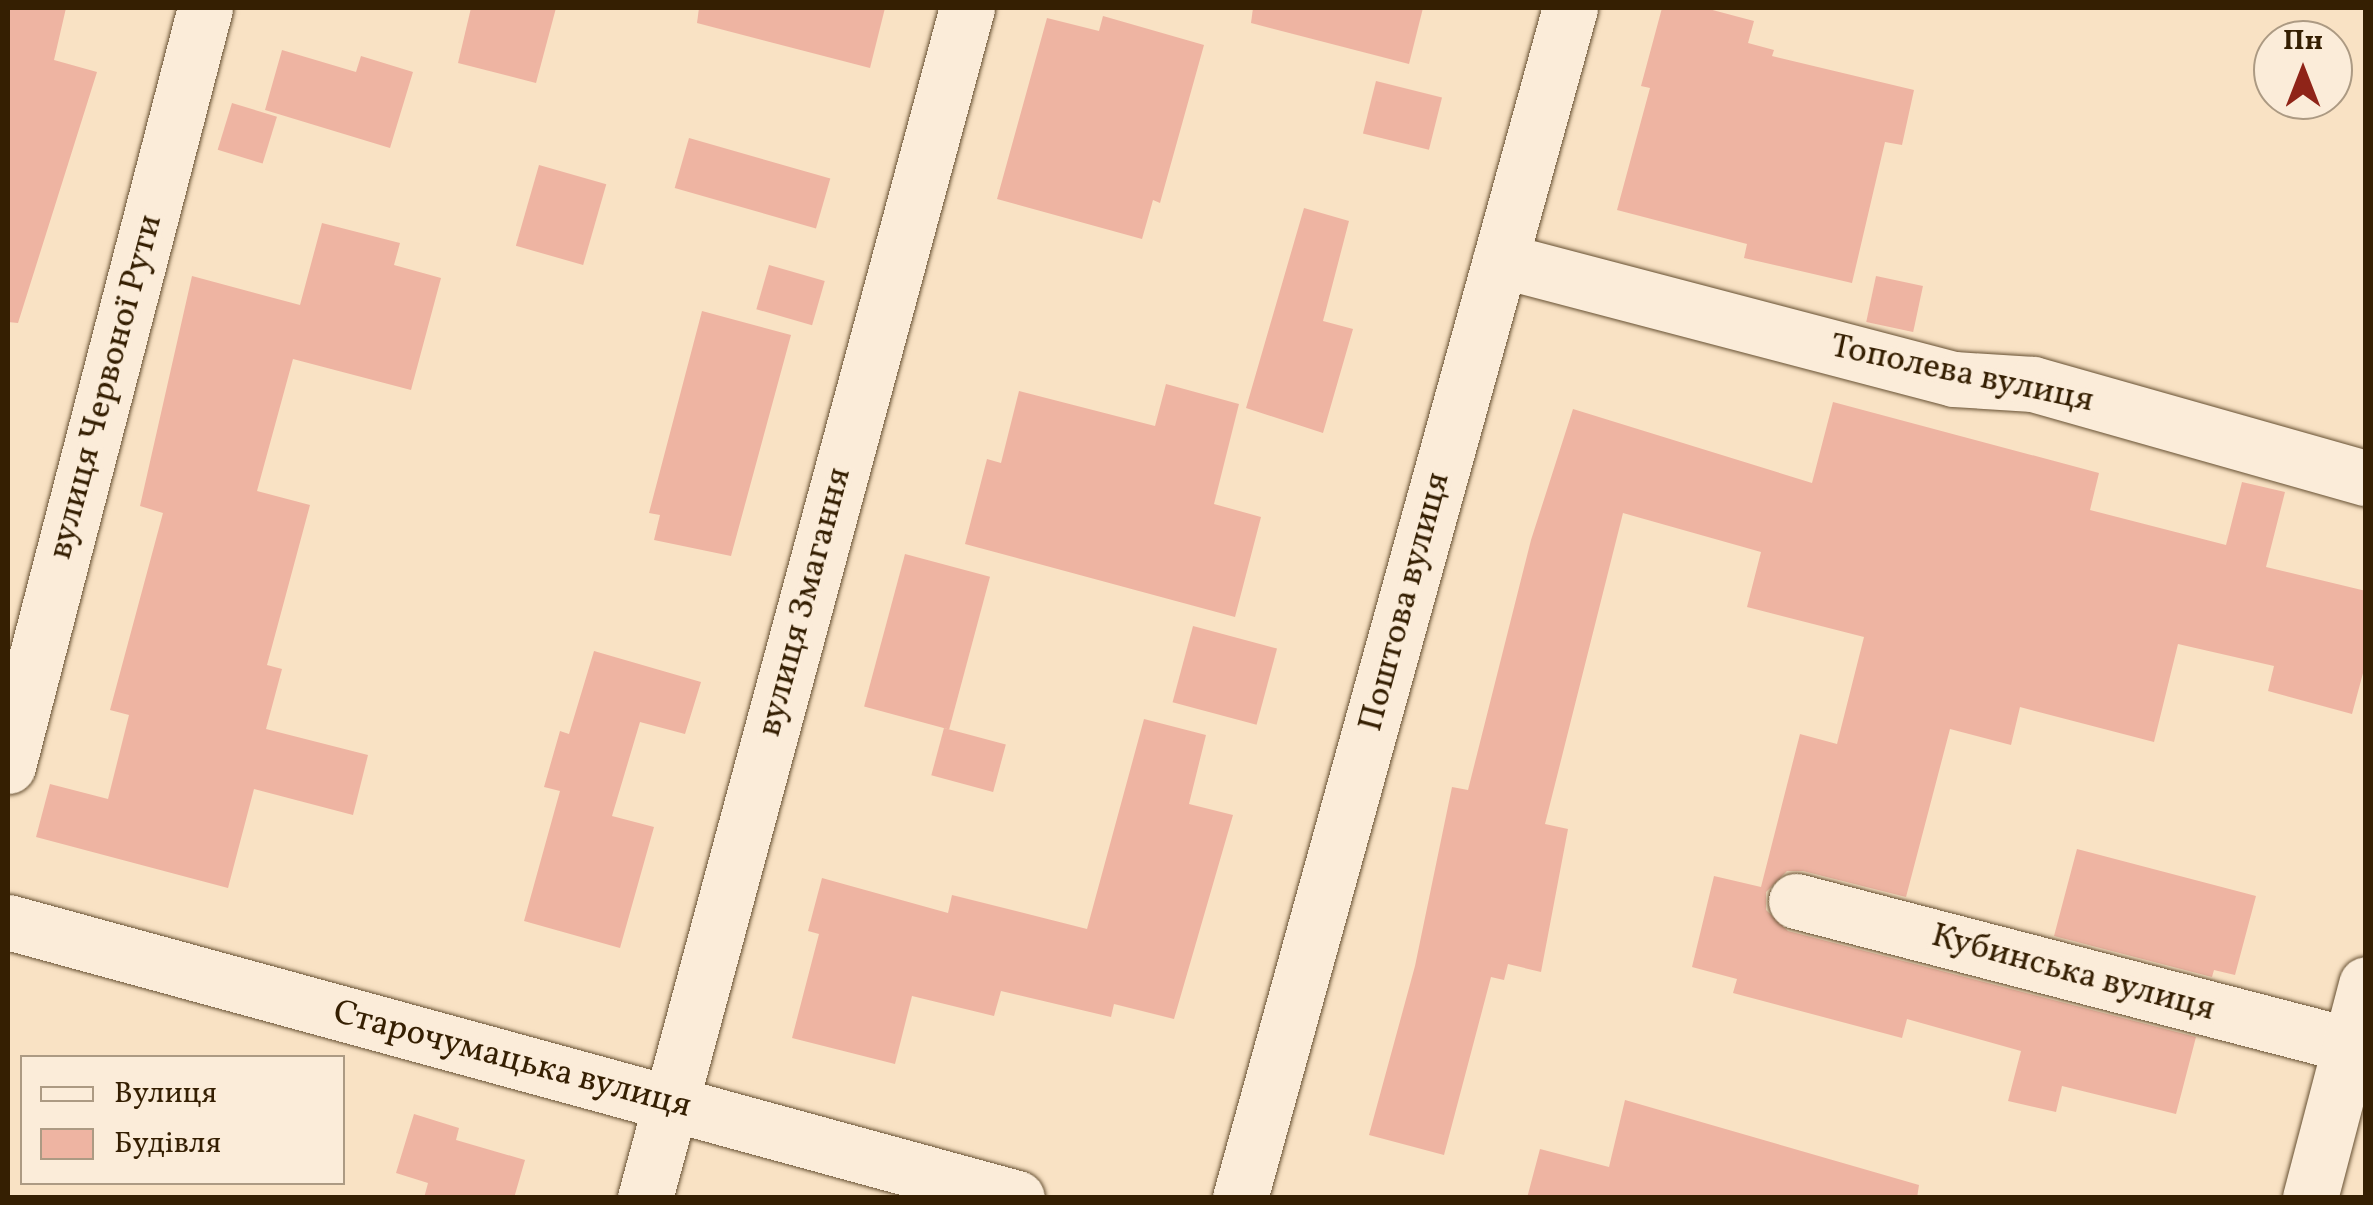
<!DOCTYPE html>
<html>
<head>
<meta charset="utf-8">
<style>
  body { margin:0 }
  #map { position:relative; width:2373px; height:1205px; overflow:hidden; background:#f9e2c4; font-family:Vollkorn,serif }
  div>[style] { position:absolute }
  .building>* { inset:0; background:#eeb4a2; transform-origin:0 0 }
  .roads { filter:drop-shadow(0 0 2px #665032) drop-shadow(0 0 2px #665032) }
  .minor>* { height:55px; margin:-27.5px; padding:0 27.5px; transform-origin:27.5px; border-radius:27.5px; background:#fbecd9 }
  .tertiary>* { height:55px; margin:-27.5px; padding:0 27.5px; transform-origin:27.5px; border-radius:27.5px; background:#fbecd9 }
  span { translate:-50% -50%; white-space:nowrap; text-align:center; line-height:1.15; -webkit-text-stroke:9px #fbecd9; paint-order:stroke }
  .street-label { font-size:35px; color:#351f02 }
  .frame { position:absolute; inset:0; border:10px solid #351f02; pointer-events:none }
  .legend { position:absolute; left:20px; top:1055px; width:325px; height:130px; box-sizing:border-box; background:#fbecd9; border:2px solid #ac9a83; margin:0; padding:12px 18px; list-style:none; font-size:30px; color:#351f02 }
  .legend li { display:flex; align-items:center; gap:20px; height:50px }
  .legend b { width:50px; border:2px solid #ac9a83 }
  .north { position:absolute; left:2253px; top:20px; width:100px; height:100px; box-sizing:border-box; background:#fbecd9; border:2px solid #ac9a83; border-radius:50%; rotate:0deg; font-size:28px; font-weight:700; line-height:40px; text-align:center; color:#351f02 }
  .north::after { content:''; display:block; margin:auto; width:35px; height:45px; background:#8f2418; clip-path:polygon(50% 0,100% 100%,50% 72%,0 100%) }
</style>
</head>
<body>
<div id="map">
  <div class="building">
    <i style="clip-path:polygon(8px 8px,66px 8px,54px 60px,97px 72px,18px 323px,8px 322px)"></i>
    <i style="clip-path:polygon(471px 8px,556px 8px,536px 83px,458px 63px)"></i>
    <i style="clip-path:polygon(699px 8px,885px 8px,870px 68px,697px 23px)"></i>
    <i style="clip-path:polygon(1253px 8px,1423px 8px,1409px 64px,1251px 23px)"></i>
    <i style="clip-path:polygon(1662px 8px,1705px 8px,1754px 21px,1748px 43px,1774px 50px,1772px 56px,1914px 90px,1902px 145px,1885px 142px,1852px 283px,1744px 258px,1747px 244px,1617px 210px,1650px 88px,1641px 86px)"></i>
    <i style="clip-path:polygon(1103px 16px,1204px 45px,1160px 203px,1153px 200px,1142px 239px,997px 199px,1047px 18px,1099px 31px)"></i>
    <i style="clip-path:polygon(282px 50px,356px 72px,361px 56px,413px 72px,390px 148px,265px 110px)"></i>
    <i style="left:1376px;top:81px;width:68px;height:54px;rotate:14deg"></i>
    <i style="left:232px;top:103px;width:47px;height:49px;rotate:17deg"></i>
    <i style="left:689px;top:138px;width:147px;height:52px;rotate:16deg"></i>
    <i style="left:539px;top:165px;width:70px;height:84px;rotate:16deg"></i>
    <i style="clip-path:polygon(1304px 208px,1349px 221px,1323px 321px,1353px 329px,1323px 433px,1246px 408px)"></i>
    <i style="clip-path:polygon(322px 223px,400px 243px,394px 265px,441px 278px,411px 390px,293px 359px,257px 491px,310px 505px,267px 665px,282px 669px,266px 729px,368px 755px,353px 815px,254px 789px,228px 888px,36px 837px,50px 784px,108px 799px,129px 715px,110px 710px,163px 513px,140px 506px,192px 276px,300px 305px)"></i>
    <i style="left:769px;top:265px;width:58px;height:46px;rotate:16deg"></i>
    <i style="left:1876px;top:276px;width:48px;height:47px;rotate:12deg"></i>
    <i style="clip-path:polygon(702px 311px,791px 335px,731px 556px,654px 540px,660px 515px,649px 513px)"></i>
    <i style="clip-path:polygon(1166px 384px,1239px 404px,1214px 504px,1261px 517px,1235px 617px,965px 544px,987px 459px,1001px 463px,1019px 391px,1155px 426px)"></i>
    <i style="clip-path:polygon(1833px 402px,2099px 473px,2090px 510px,2226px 545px,2242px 482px,2285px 492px,2266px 567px,2366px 591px,2366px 662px,2352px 714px,2268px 691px,2274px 666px,2178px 644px,2154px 742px,2020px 707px,2011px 745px,1950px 729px,1906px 897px,1803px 871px,1787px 871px,1766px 892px,1766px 910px,1788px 931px,2196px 1037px,2176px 1114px,2062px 1086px,2056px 1112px,2008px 1101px,2021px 1051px,1907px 1019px,1902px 1038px,1733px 993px,1737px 979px,1692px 967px,1714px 876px,1761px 887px,1800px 734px,1837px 744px,1864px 637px,1747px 607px,1761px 552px,1623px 513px,1545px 824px,1568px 829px,1541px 972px,1508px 964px,1504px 980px,1491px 977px,1444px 1155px,1369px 1135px,1415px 966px,1452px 787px,1468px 790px,1531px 540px,1573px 409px,1812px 483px)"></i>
    <i style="left:905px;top:554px;width:88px;height:158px;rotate:15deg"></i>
    <i style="left:1193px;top:626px;width:87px;height:79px;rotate:15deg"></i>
    <i style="clip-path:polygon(594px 651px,701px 682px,685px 734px,640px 722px,612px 816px,654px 827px,620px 948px,524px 921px,560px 791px,544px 787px,560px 731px,569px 734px)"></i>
    <i style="clip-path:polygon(1144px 719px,1206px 735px,1189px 804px,1233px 815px,1174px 1019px,1114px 1004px,1111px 1017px,1001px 991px,994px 1016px,912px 996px,895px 1064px,792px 1038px,819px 934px,808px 931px,822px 878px,948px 913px,952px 895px,1087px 929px)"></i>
    <i style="left:944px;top:728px;width:64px;height:49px;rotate:15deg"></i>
    <i style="clip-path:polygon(2077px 849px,2256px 896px,2235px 975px,2214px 970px,2212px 977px,2054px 936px)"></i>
    <i style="clip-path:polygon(1625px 1100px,1919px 1185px,1917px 1198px,1527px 1198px,1540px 1149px,1609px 1167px)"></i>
    <i style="clip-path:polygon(414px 1114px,459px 1128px,456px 1140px,525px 1160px,514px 1198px,424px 1198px,428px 1183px,396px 1173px)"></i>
  </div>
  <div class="roads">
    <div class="minor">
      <i style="left:1500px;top:260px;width:469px;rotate:14.7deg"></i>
      <i style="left:1954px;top:379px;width:79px;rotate:3.6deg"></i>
      <i style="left:2033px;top:384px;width:346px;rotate:15.8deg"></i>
      <i style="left:8px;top:766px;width:783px;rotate:-75.43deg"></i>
      <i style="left:1796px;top:901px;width:572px;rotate:14.57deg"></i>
      <i style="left:645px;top:1198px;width:1233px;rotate:-74.86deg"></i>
      <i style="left:1240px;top:1198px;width:1235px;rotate:-74.5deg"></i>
      <i style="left:2310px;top:1198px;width:221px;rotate:-75.3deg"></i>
    </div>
    <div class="tertiary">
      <i style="left:8px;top:922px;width:1046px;rotate:15.3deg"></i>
    </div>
  </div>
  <div class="street-label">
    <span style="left:1962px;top:374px;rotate:12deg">Тополева вулиця</span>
    <span style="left:106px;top:387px;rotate:-75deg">вулиця Червоної Рути</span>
    <span style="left:805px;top:602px;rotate:-75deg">вулиця Змагання</span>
    <span style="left:1405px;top:602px;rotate:-75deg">Поштова вулиця</span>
    <span style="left:2073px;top:973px;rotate:15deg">Кубинська вулиця</span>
    <span style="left:512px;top:1060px;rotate:15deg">Старочумацька вулиця</span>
  </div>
  <div class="frame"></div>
  <ul class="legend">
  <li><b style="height:12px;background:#fbecd9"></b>Вулиця</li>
  <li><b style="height:28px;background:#eeb4a2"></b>Будівля</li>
  </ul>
  <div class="north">Пн</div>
</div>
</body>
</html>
